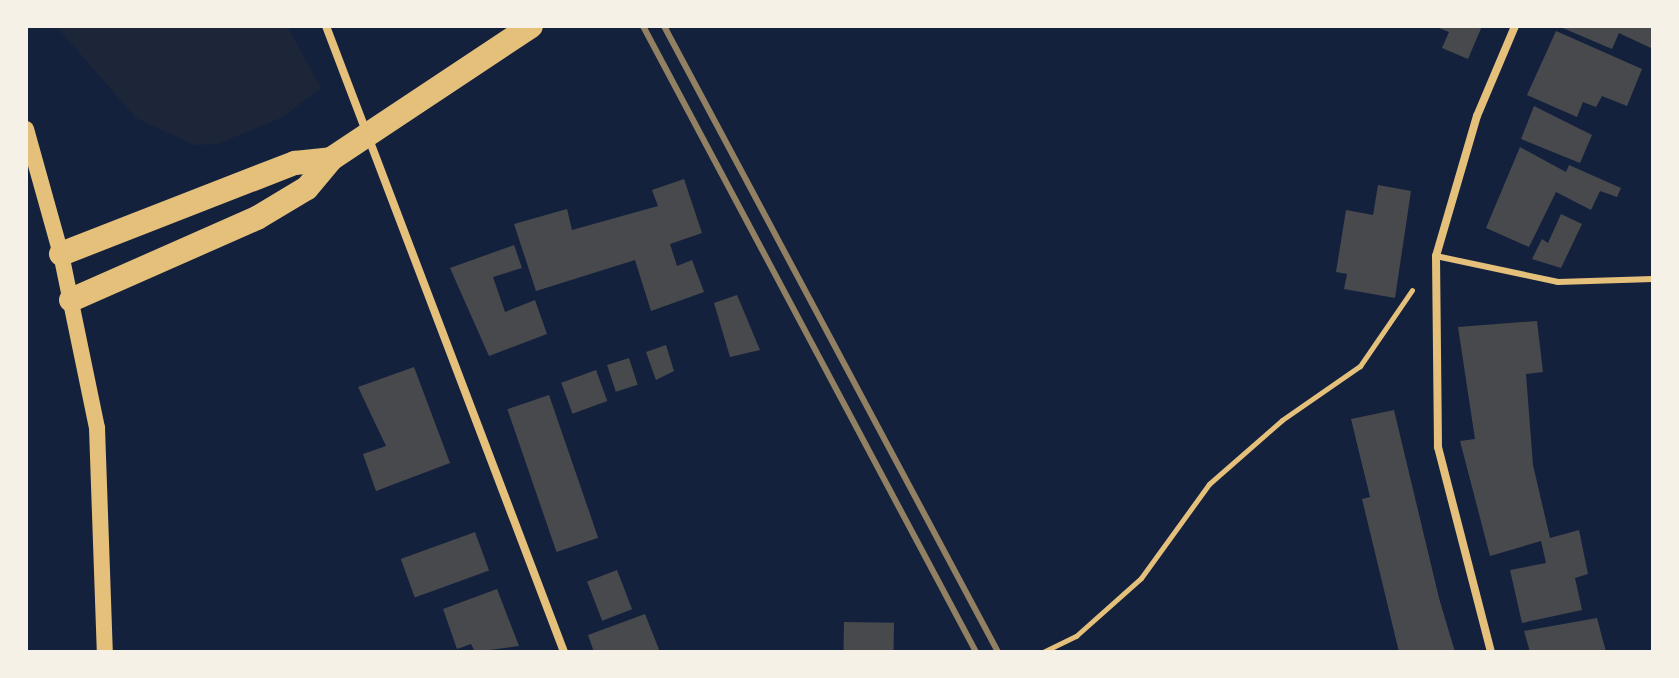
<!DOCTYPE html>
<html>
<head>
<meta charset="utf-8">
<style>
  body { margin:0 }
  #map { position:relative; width:1679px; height:678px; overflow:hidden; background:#14213d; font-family:Raleway,sans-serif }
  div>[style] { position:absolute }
  .green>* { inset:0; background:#1d2539 }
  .building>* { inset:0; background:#48494c; transform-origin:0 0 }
  .path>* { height:5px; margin:-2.5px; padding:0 2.5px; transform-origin:2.5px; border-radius:2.5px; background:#e5c07b }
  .service>* { height:6px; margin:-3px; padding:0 3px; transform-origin:3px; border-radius:3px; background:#e5c07b }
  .minor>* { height:8px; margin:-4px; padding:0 4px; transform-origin:4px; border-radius:4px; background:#e5c07b }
  .secondary>* { height:16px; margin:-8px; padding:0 8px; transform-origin:8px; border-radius:8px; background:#e5c07b }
  .motorway>* { height:24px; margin:-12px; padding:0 12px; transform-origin:12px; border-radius:12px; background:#e5c07b }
  .rail>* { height:6px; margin:-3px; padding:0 3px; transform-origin:3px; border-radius:3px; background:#918062 }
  span { translate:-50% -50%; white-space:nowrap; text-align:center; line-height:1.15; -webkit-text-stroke:6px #f6f1e7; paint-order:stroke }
  .frame { position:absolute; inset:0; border:28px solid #f6f1e7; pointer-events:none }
</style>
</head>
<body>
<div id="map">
  <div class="green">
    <i style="clip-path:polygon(56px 26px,287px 26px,321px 88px,281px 118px,217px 144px,194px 145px,136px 118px)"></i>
  </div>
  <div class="building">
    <i style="clip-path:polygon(1434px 26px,1482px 26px,1468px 59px,1442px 48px,1449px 32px)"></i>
    <i style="clip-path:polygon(1558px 26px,1653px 26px,1653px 49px,1619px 33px,1612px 49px)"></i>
    <i style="clip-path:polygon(1556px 31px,1642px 69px,1627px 106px,1602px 96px,1596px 107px,1583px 102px,1577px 117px,1527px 95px)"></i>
    <i style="clip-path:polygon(1534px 106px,1592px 135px,1580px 163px,1521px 139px)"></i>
    <i style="clip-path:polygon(1520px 147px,1566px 172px,1569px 165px,1621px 188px,1617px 197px,1600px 191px,1591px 210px,1556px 192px,1529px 247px,1486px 228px)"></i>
    <i style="clip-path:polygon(684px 179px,702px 233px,670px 244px,677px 266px,692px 260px,704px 292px,651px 311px,635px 260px,536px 291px,514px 224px,567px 209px,572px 230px,658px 206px,652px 190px)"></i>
    <i style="clip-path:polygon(1378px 185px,1411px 191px,1395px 298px,1344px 289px,1347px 274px,1336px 272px,1346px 210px,1373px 215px)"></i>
    <i style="clip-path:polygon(1561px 214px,1582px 224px,1561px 268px,1532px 259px,1542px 239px,1548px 243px)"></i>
    <i style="clip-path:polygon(514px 245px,522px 268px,493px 277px,505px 312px,535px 300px,547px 334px,489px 356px,450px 268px)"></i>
    <i style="clip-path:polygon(737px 295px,760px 350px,730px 357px,714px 303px)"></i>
    <i style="clip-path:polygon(1537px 321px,1543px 372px,1526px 374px,1533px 465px,1550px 538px,1579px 530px,1588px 574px,1575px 578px,1582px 610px,1522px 623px,1510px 570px,1546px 563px,1541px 541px,1490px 556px,1460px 441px,1475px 439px,1458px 327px)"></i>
    <i style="clip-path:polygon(666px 345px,674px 371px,656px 380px,646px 352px)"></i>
    <i style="left:629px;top:358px;width:28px;height:23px;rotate:72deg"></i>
    <i style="clip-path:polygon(414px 367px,450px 463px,376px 491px,363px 454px,386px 446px,358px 387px)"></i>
    <i style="left:596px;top:370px;width:33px;height:37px;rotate:70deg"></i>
    <i style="left:549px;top:395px;width:151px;height:44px;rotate:71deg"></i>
    <i style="clip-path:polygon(1394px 410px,1439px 598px,1455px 652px,1399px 652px,1362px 499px,1370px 497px,1351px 419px)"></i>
    <i style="left:475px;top:532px;width:41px;height:79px;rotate:70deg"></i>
    <i style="left:617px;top:570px;width:42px;height:32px;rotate:69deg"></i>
    <i style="clip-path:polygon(497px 589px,519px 646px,475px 652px,471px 644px,457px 649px,443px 609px)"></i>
    <i style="clip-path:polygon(645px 614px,660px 652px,594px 652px,588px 635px)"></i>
    <i style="clip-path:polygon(1597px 618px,1606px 652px,1530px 652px,1524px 631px)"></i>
    <i style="left:844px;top:622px;width:50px;height:30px;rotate:1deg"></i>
  </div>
  <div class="path">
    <i style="left:1043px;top:652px;width:37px;rotate:-26deg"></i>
    <i style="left:1076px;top:636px;width:87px;rotate:-41.7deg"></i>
    <i style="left:1141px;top:578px;width:116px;rotate:-54.1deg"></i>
    <i style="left:1209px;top:484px;width:97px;rotate:-41.2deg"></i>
    <i style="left:1282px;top:420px;width:95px;rotate:-34.7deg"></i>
    <i style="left:1360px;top:366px;width:92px;rotate:-55.6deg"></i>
  </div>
  <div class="service">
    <i style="left:1436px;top:256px;width:125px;rotate:12deg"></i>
    <i style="left:1558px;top:282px;width:95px;rotate:-1.8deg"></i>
  </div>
  <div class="minor">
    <i style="left:326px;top:26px;width:670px;rotate:69.18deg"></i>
    <i style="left:1491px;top:652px;width:212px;rotate:-104.5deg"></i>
    <i style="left:1438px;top:447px;width:191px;rotate:-90.6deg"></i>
    <i style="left:1436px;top:256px;width:146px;rotate:-73.7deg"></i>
    <i style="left:1477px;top:116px;width:98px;rotate:-67.1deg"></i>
  </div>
  <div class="secondary">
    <i style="left:26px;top:129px;width:130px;rotate:74.4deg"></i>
    <i style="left:61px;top:254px;width:178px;rotate:78.3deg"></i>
    <i style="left:97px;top:428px;width:224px;rotate:88deg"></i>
  </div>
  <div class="motorway">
    <i style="left:61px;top:254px;width:251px;rotate:-21.3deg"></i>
    <i style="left:295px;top:163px;width:36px;rotate:-6deg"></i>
    <i style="left:71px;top:300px;width:203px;rotate:-23.8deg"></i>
    <i style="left:257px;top:218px;width:58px;rotate:-31deg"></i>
    <i style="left:307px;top:188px;width:38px;rotate:-50deg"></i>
    <i style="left:331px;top:159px;width:240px;rotate:-33.6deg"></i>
  </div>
  <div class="rail">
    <i style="left:643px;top:26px;width:709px;rotate:61.99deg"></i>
    <i style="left:664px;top:26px;width:710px;rotate:61.92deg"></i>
  </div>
  <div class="frame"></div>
</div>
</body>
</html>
